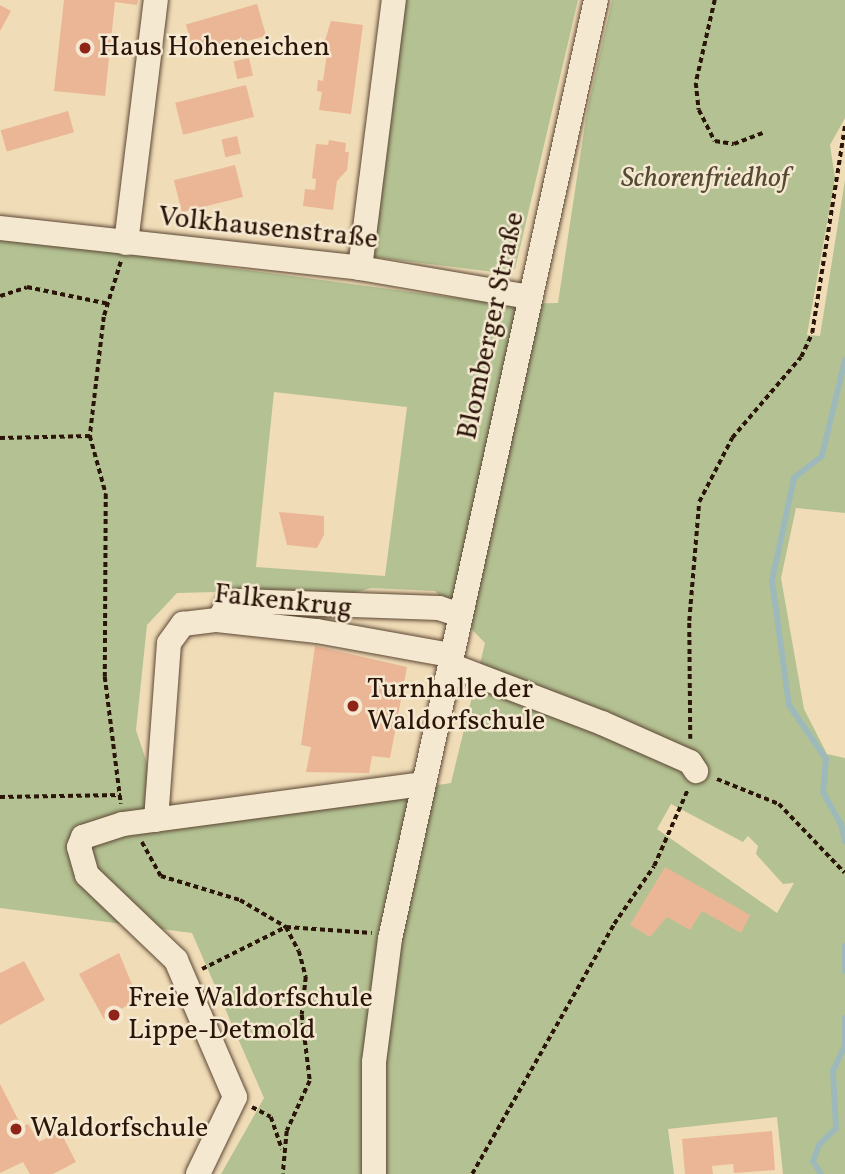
<!DOCTYPE html>
<html>
<head>
<meta charset="utf-8">
<style>
  body { margin:0 }
  #map { position:relative; width:845px; height:1174px; overflow:hidden; background:#f0dcb7; font-family:Vollkorn,serif }
  div>[style] { position:absolute }
  .green>* { inset:0; background:#b4c293 }
  .stream>* { height:6px; margin:-3px; padding:0 3px; transform-origin:3px; border-radius:3px; background:#9eb9b9 }
  .building>* { inset:0; background:#ebb695; transform-origin:0 0 }
  .path>* { height:3.5px; margin-top:-1.75px; transform-origin:0; background:repeating-linear-gradient(90deg,#2b1508 0 5px,transparent 0 8.5px) }
  .roads { filter:drop-shadow(0 0 2px #5c4734) drop-shadow(0 0 2px #5c4734) }
  .minor>* { height:24px; margin:-12px; padding:0 12px; transform-origin:12px; border-radius:12px; background:#f5e8d0 }
  .dots>* { width:19px; height:19px; translate:-50% -50%; box-sizing:border-box; border:4px solid #f5e8d0; border-radius:50% }
  span { translate:-50% -50%; white-space:nowrap; text-align:center; line-height:1.15; -webkit-text-stroke:5px #f5e8d0; paint-order:stroke }
  .poi-label { font-size:28px; color:#2b1508 }
  .left { translate:0 -50%; text-align:left }
  .park-label { font-size:28px; color:#544932; font-style:italic }
  .street-label { font-size:28px; color:#2b1508 }
</style>
</head>
<body>
<div id="map">
  <div class="green">
    <i style="clip-path:polygon(404px 0,578px 0,515px 269px,502px 273px,373px 257px)"></i>
    <i style="clip-path:polygon(evenodd,612px 0,845px 0,845px 118px,830px 145px,835px 178px,807px 335px,820px 336px,845px 180px,845px 513px,796px 508px,781px 578px,804px 709px,827px 754px,845px 758px,845px 1174px,783px 1174px,777px 1117px,668px 1129px,674px 1174px,221px 1174px,264px 1098px,192px 933px,0 908px,0 237px,502px 304px,558px 303px,587px 111px,612px 0,274px 392px,407px 407px,385px 576px,256px 567px,274px 392px,612px 0,371px 588px,435px 591px,485px 643px,451px 783px,168px 827px,136px 730px,147px 625px,177px 593px,255px 591px,329px 600px,371px 588px,612px 0,671px 804px,743px 842px,748px 836px,758px 846px,756px 854px,783px 884px,794px 883px,777px 913px,657px 829px,671px 804px)"></i>
  </div>
  <div class="stream">
    <i style="left:845px;top:360px;width:99px;rotate:103.5deg"></i>
    <i style="left:822px;top:456px;width:36px;rotate:142deg"></i>
    <i style="left:794px;top:478px;width:105px;rotate:102.1deg"></i>
    <i style="left:772px;top:581px;width:125px;rotate:82.2deg"></i>
    <i style="left:789px;top:705px;width:65px;rotate:55.6deg"></i>
    <i style="left:826px;top:759px;width:33px;rotate:95deg"></i>
    <i style="left:823px;top:792px;width:37px;rotate:61deg"></i>
    <i style="left:841px;top:824px;width:18px;rotate:77deg"></i>
    <i style="left:845px;top:946px;width:25px;rotate:90deg"></i>
    <i style="left:845px;top:1018px;width:30px;rotate:90deg"></i>
    <i style="left:821px;top:1174px;width:15px;rotate:-122deg"></i>
    <i style="left:813px;top:1161px;width:17px;rotate:-69deg"></i>
    <i style="left:819px;top:1145px;width:24px;rotate:-45deg"></i>
    <i style="left:836px;top:1128px;width:57px;rotate:-93deg"></i>
    <i style="left:833px;top:1071px;width:26px;rotate:-65deg"></i>
  </div>
  <div class="building">
    <i style="clip-path:polygon(64px 0,138px 0,137px 5px,115px 2px,105px 96px,54px 91px)"></i>
    <i style="left:257px;top:4px;width:33px;height:74px;rotate:74deg"></i>
    <i style="clip-path:polygon(0 5px,11px 11px,0 31px)"></i>
    <i style="clip-path:polygon(331px 21px,363px 25px,351px 114px,319px 110px,322px 92px,317px 91px,318px 80px,323px 81px,328px 47px,323px 47px)"></i>
    <i style="left:249px;top:58px;width:18px;height:16px;rotate:77deg"></i>
    <i style="left:246px;top:85px;width:33px;height:73px;rotate:76deg"></i>
    <i style="left:68px;top:111px;width:22px;height:70px;rotate:74deg"></i>
    <i style="left:237px;top:136px;width:18px;height:16px;rotate:77deg"></i>
    <i style="clip-path:polygon(329px 140px,346px 143px,345px 152px,349px 152px,347px 170px,337px 181px,333px 210px,303px 206px,305px 189px,315px 190px,316px 179px,312px 178px,316px 144px,328px 145px)"></i>
    <i style="left:235px;top:165px;width:33px;height:63px;rotate:76deg"></i>
    <i style="clip-path:polygon(279px 512px,324px 516px,324px 535px,317px 548px,287px 545px)"></i>
    <i style="clip-path:polygon(315px 646px,407px 667px,390px 758px,372px 756px,369px 773px,306px 772px,311px 747px,301px 745px)"></i>
    <i style="clip-path:polygon(665px 867px,750px 915px,741px 933px,702px 911px,690px 930px,667px 917px,650px 937px,630px 925px)"></i>
    <i style="clip-path:polygon(119px 953px,138px 999px,104px 1019px,79px 974px)"></i>
    <i style="clip-path:polygon(24px 961px,45px 1000px,0 1025px,0 973px)"></i>
    <i style="clip-path:polygon(0 1084px,22px 1127px,28px 1124px,39px 1142px,60px 1131px,76px 1162px,53px 1174px,30px 1174px,23px 1162px,0 1173px)"></i>
    <i style="clip-path:polygon(772px 1131px,775px 1170px,734px 1173px,733px 1164px,712px 1166px,713px 1174px,685px 1174px,682px 1139px)"></i>
  </div>
  <div class="path">
    <i style="left:715px;top:0;width:85px;rotate:102.9deg"></i>
    <i style="left:696px;top:83px;width:27px;rotate:84deg"></i>
    <i style="left:699px;top:110px;width:35px;rotate:63deg"></i>
    <i style="left:715px;top:141px;width:19px;rotate:9deg"></i>
    <i style="left:734px;top:144px;width:31px;rotate:-21deg"></i>
    <i style="left:121px;top:262px;width:58px;rotate:107.2deg"></i>
    <i style="left:104px;top:317px;width:120px;rotate:96.7deg"></i>
    <i style="left:90px;top:436px;width:60px;rotate:74.6deg"></i>
    <i style="left:106px;top:494px;width:183px;rotate:90.3deg"></i>
    <i style="left:105px;top:677px;width:128px;rotate:82.8deg"></i>
    <i style="left:0;top:296px;width:28px;rotate:-18deg"></i>
    <i style="left:27px;top:287px;width:84px;rotate:11.7deg"></i>
    <i style="left:0;top:438px;width:90px;rotate:-1.3deg"></i>
    <i style="left:690px;top:739px;width:118px;rotate:-90.5deg"></i>
    <i style="left:689px;top:621px;width:119px;rotate:-85.2deg"></i>
    <i style="left:699px;top:502px;width:72px;rotate:-62.7deg"></i>
    <i style="left:732px;top:438px;width:106px;rotate:-49.6deg"></i>
    <i style="left:801px;top:357px;width:26px;rotate:-65deg"></i>
    <i style="left:812px;top:333px;width:212px;rotate:-81deg"></i>
    <i style="left:717px;top:779px;width:67px;rotate:22deg"></i>
    <i style="left:779px;top:804px;width:95px;rotate:46.3deg"></i>
    <i style="left:0;top:797px;width:121px;rotate:-0.9deg"></i>
    <i style="left:142px;top:842px;width:39px;rotate:61deg"></i>
    <i style="left:161px;top:876px;width:83px;rotate:16.9deg"></i>
    <i style="left:240px;top:900px;width:53px;rotate:30.4deg"></i>
    <i style="left:286px;top:927px;width:27px;rotate:62deg"></i>
    <i style="left:299px;top:951px;width:27px;rotate:75deg"></i>
    <i style="left:306px;top:977px;width:38px;rotate:96deg"></i>
    <i style="left:302px;top:1015px;width:66px;rotate:83.1deg"></i>
    <i style="left:310px;top:1081px;width:55px;rotate:114.7deg"></i>
    <i style="left:287px;top:1131px;width:43px;rotate:95.3deg"></i>
    <i style="left:202px;top:969px;width:94px;rotate:-26.6deg"></i>
    <i style="left:286px;top:927px;width:86px;rotate:4deg"></i>
    <i style="left:252px;top:1107px;width:21px;rotate:28deg"></i>
    <i style="left:271px;top:1117px;width:34px;rotate:71deg"></i>
    <i style="left:472px;top:1174px;width:288px;rotate:-60.4deg"></i>
    <i style="left:614px;top:924px;width:70px;rotate:-55.4deg"></i>
    <i style="left:654px;top:866px;width:84px;rotate:-66.2deg"></i>
  </div>
  <div class="roads">
    <div class="minor">
      <i style="left:0;top:228px;width:362px;rotate:6.3deg"></i>
      <i style="left:360px;top:268px;width:171px;rotate:9.7deg"></i>
      <i style="left:126px;top:243px;width:245px;rotate:-83deg"></i>
      <i style="left:360px;top:268px;width:270px;rotate:-82.8deg"></i>
      <i style="left:219px;top:620px;width:19px;rotate:-62deg"></i>
      <i style="left:228px;top:603px;width:12px;rotate:-9deg"></i>
      <i style="left:240px;top:601px;width:199px;rotate:2deg"></i>
      <i style="left:439px;top:608px;width:22px;rotate:18deg"></i>
      <i style="left:450px;top:665px;width:163px;rotate:20.9deg"></i>
      <i style="left:602px;top:723px;width:96px;rotate:23.9deg"></i>
      <i style="left:690px;top:762px;width:11px;rotate:56deg"></i>
      <i style="left:156px;top:820px;width:177px;rotate:-85.8deg"></i>
      <i style="left:169px;top:643px;width:24px;rotate:-54deg"></i>
      <i style="left:183px;top:624px;width:34px;rotate:-7deg"></i>
      <i style="left:217px;top:620px;width:101px;rotate:6.3deg"></i>
      <i style="left:317px;top:631px;width:136px;rotate:10.2deg"></i>
      <i style="left:198px;top:1174px;width:85px;rotate:-64.3deg"></i>
      <i style="left:235px;top:1097px;width:149px;rotate:-113.3deg"></i>
      <i style="left:176px;top:960px;width:123px;rotate:-136.3deg"></i>
      <i style="left:87px;top:875px;width:29px;rotate:-106deg"></i>
      <i style="left:79px;top:847px;width:11px;rotate:-68deg"></i>
      <i style="left:83px;top:837px;width:42px;rotate:-18deg"></i>
      <i style="left:123px;top:824px;width:303px;rotate:-7.6deg"></i>
      <i style="left:374px;top:1174px;width:112px;rotate:-90deg"></i>
      <i style="left:374px;top:1062px;width:124px;rotate:-82.6deg"></i>
      <i style="left:390px;top:939px;width:961px;rotate:-77.63deg"></i>
    </div>
  </div>
  <div class="dots">
    <i style="left:85px;top:48px;background:#8f2418"></i>
    <i style="left:353px;top:706px;background:#8f2418"></i>
    <i style="left:114px;top:1015px;background:#8f2418"></i>
    <i style="left:16px;top:1129px;background:#8f2418"></i>
  </div>
  <div class="poi-label">
    <span class="left" style="left:99px;top:48px">Haus Hoheneichen</span>
    <span class="left" style="left:367px;top:706px">Turnhalle der<br>Waldorfschule</span>
    <span class="left" style="left:128px;top:1015px">Freie Waldorfschule<br>Lippe-Detmold</span>
    <span class="left" style="left:30px;top:1129px">Waldorfschule</span>
  </div>
  <div class="park-label">
    <span style="left:705px;top:179px">Schorenfriedhof</span>
  </div>
  <div class="street-label">
    <span style="left:268px;top:229px;rotate:6deg">Volkhausenstraße</span>
    <span style="left:492px;top:326px;rotate:-78deg">Blomberger Straße</span>
    <span style="left:283px;top:602px;rotate:6deg">Falkenkrug</span>
  </div>
</div>
</body>
</html>
